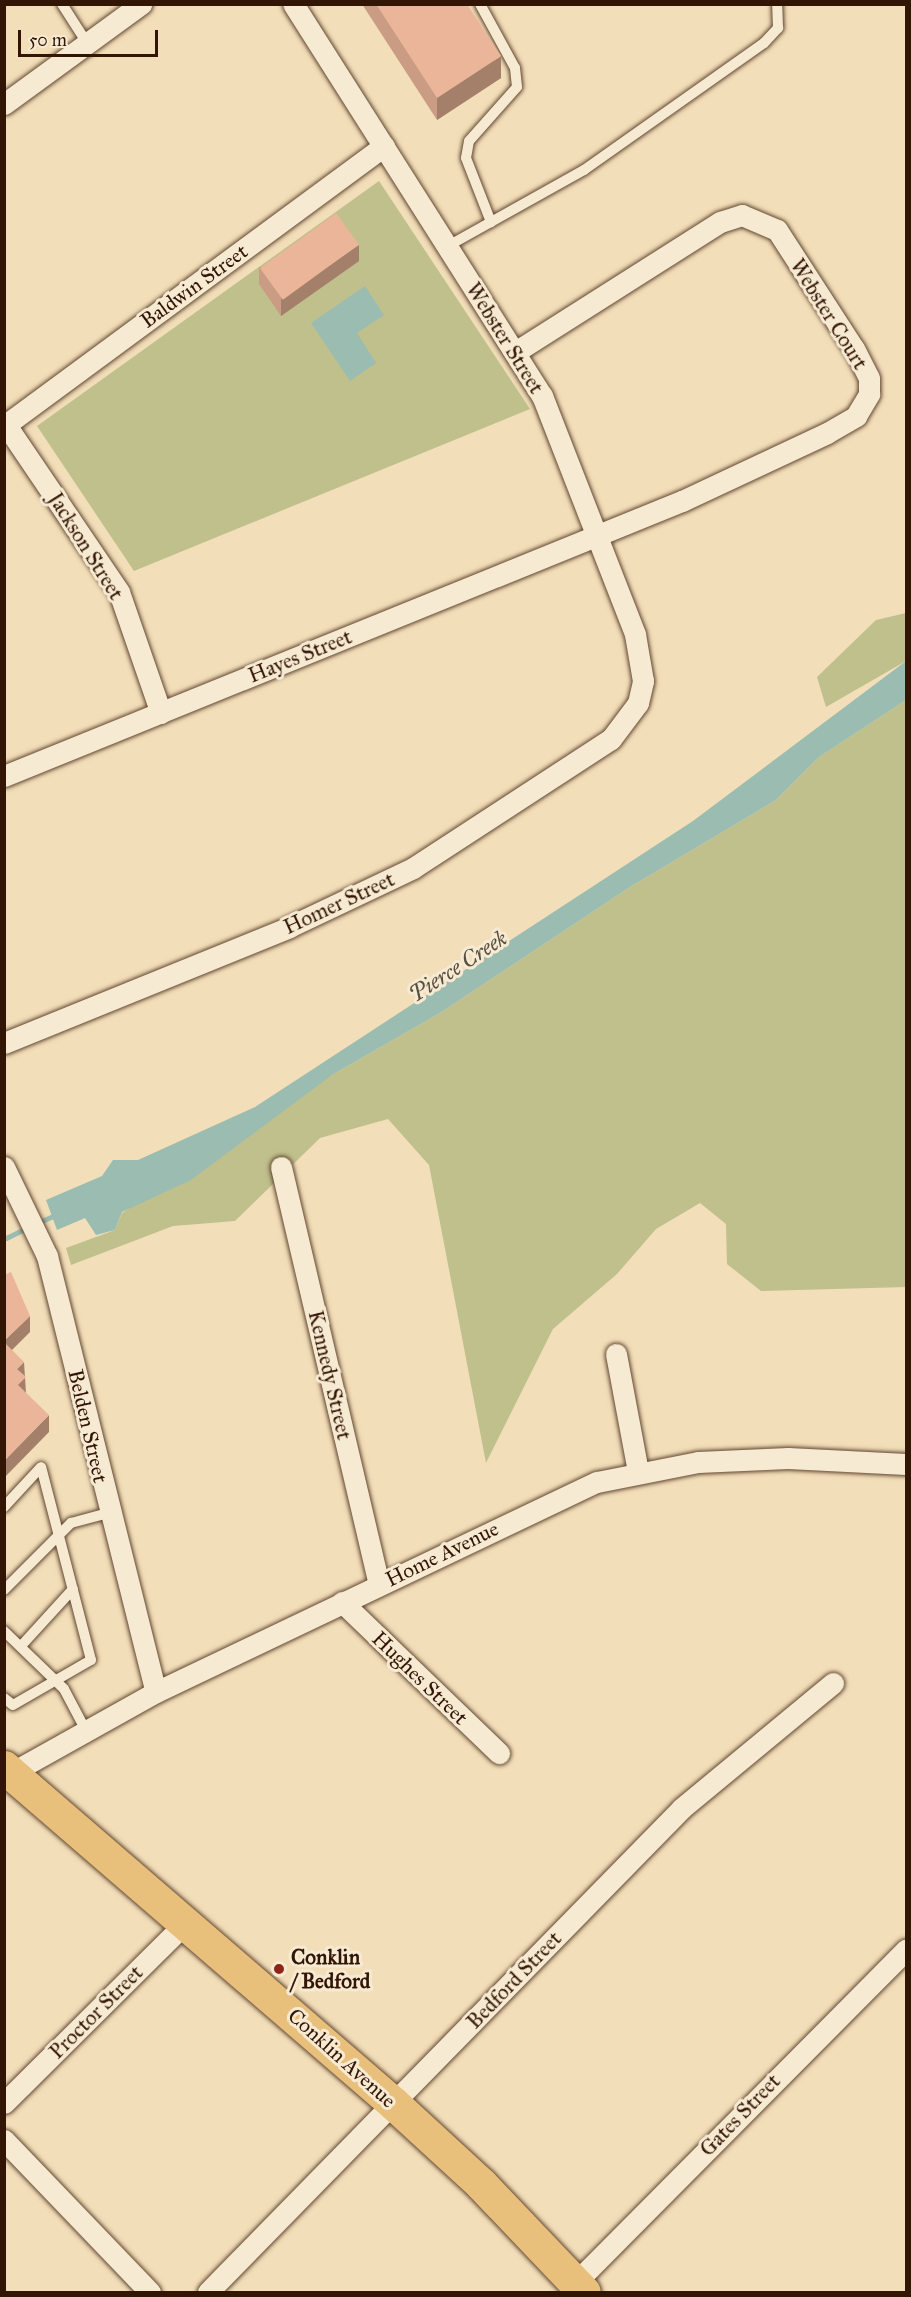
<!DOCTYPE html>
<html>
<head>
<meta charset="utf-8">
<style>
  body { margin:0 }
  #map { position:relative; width:911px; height:2297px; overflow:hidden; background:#f2deb9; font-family:"IM FELL Great Primer",serif }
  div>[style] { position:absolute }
  .green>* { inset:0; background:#bfc08c }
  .water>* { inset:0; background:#9bbcb0 }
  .stream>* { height:5px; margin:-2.5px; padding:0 2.5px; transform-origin:2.5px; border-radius:2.5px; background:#9bbcb0 }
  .roads { filter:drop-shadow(0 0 2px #624731) drop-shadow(0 0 2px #624731) }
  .service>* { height:10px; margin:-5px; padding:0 5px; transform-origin:5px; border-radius:5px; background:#f7ead2 }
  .minor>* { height:21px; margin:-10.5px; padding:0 10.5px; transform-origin:10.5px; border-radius:10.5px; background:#f7ead2 }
  .primary>* { height:33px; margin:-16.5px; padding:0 16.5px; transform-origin:16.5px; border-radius:16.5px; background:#e9bf7c }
  .wall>* { inset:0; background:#c99c83 }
  .shaded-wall>* { inset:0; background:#a47f6a }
  .building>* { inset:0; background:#eab598; transform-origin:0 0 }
  .dots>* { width:16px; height:16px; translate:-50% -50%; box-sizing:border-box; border:3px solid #f7ead2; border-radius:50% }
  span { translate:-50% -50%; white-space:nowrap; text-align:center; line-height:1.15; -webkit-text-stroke:6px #f7ead2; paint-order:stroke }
  .street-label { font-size:21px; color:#321504 }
  .poi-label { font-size:21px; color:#321504; font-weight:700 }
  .left { translate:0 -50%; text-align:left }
  .water-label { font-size:22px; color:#574f40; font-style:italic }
  .frame { position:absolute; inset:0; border:6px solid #321504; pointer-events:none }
  .scale { position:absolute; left:18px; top:30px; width:140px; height:27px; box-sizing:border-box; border:3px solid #321504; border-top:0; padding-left:8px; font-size:18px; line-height:21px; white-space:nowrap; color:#321504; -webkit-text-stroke:4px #f7ead2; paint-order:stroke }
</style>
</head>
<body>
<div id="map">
  <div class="green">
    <i style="clip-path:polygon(379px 181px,530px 409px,134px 571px,37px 426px)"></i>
    <i style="clip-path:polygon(906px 613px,906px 661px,826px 707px,817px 677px,876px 620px)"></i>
    <i style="clip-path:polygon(906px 700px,906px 1287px,761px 1291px,727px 1264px,726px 1224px,700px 1203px,656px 1229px,617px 1274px,553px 1329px,486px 1463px,429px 1165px,388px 1119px,320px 1138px,235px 1221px,173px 1226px,71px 1265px,66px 1248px,115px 1230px,122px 1213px,332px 1075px,440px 1013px,630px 887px,776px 800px,819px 757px)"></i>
  </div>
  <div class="water">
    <i style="clip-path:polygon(365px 286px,384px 315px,357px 333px,376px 363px,350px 381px,311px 323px)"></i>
    <i style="clip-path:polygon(906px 661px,906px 700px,819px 757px,776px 800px,630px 887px,440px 1013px,332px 1075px,191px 1180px,122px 1212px,115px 1230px,96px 1235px,85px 1218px,57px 1230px,46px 1200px,102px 1176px,113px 1160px,138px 1160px,255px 1107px,693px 821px)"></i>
  </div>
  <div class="stream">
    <i style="left:35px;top:1224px;width:24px;rotate:-24deg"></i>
    <i style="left:4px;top:1239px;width:25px;rotate:-26deg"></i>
  </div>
  <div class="roads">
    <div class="service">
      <i style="left:62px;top:4px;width:46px;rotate:57.3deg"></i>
      <i style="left:480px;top:4px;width:73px;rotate:61.3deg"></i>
      <i style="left:515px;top:68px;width:19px;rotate:84deg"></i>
      <i style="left:517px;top:87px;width:72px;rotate:131.6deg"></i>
      <i style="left:469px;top:141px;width:17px;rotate:100deg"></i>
      <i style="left:466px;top:158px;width:69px;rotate:68.7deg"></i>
      <i style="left:448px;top:246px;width:156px;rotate:-29.2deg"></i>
      <i style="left:584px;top:170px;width:220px;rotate:-35.2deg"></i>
      <i style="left:764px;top:43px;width:21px;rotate:-47deg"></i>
      <i style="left:778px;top:28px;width:24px;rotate:-92deg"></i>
      <i style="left:4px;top:1507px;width:54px;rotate:-47.2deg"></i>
      <i style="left:4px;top:1590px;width:95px;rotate:-45deg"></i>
      <i style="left:71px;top:1523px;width:38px;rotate:-15deg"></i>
      <i style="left:4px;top:1631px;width:83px;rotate:44deg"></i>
      <i style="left:64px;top:1689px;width:43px;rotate:62.2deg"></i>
      <i style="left:21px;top:1646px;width:77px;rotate:-47.6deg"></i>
      <i style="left:4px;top:1698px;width:11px;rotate:38deg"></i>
      <i style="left:13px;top:1705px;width:90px;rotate:-30deg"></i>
      <i style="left:91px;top:1660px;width:199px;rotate:-104.5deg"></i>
    </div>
    <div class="minor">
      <i style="left:4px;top:104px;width:170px;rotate:-36.1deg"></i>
      <i style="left:4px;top:422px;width:205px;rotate:55.9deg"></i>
      <i style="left:119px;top:592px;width:128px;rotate:70.9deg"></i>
      <i style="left:4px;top:426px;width:472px;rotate:-36.4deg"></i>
      <i style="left:4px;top:776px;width:732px;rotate:-22.08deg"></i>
      <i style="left:682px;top:501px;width:160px;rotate:-25.1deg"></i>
      <i style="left:827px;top:433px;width:34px;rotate:-30deg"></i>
      <i style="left:856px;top:416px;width:26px;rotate:-59deg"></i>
      <i style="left:869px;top:394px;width:16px;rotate:-90deg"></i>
      <i style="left:869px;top:378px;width:33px;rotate:-117deg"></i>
      <i style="left:854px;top:349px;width:142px;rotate:-122.9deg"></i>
      <i style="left:777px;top:230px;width:38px;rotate:-157deg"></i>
      <i style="left:742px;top:215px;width:23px;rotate:162deg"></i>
      <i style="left:720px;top:222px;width:243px;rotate:147.6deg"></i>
      <i style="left:4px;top:1043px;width:308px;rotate:-22.1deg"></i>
      <i style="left:289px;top:927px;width:137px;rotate:-25.4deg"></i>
      <i style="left:413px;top:868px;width:236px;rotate:-33.1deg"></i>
      <i style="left:611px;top:739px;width:45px;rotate:-53.1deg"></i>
      <i style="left:638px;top:703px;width:23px;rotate:-77deg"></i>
      <i style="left:643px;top:681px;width:48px;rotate:-99.7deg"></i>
      <i style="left:635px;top:634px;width:256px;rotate:-111.3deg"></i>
      <i style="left:542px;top:396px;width:464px;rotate:-122.4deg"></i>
      <i style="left:4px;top:1167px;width:99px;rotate:64.2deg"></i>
      <i style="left:47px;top:1256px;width:449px;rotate:76deg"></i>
      <i style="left:281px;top:1167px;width:428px;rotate:76.8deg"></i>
      <i style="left:616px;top:1354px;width:119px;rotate:79.4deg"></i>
      <i style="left:342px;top:1602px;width:218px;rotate:43.9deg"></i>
      <i style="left:11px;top:1773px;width:166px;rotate:-29.2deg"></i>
      <i style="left:156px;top:1692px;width:488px;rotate:-25.5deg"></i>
      <i style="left:597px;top:1482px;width:103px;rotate:-11.2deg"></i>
      <i style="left:698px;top:1462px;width:90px;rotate:-2.5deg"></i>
      <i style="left:788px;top:1458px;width:118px;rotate:2.9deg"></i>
      <i style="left:4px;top:2103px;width:258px;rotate:-44.8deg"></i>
      <i style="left:4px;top:2140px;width:211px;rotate:46.2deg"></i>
      <i style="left:575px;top:2283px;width:470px;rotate:-45.2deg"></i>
      <i style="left:208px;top:2292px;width:677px;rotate:-45.6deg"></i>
      <i style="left:682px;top:1808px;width:196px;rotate:-39.6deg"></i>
    </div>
    <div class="primary">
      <i style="left:4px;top:1767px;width:514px;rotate:40.82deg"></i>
      <i style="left:393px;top:2103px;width:120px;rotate:42.6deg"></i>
      <i style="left:481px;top:2184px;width:149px;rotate:46.4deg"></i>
    </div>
  </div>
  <div class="wall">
    <i style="clip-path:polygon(362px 4px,467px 4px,501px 78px,437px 120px)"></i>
    <i style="clip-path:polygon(359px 261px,281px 316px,259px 284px,259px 267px)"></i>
  </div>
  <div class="shaded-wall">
    <i style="clip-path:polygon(501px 56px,501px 78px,437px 120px,437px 98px)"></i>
    <i style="clip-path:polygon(359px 245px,359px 261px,281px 316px,281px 299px)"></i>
    <i style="clip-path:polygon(30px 1316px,30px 1332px,4px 1358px,4px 1341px)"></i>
    <i style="clip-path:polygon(24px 1362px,26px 1393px,18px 1401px,17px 1369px)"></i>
    <i style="clip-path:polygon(49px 1415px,49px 1432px,4px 1478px,4px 1461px)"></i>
  </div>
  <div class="building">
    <i style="clip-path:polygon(376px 4px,467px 4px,501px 56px,437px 98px)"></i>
    <i style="left:336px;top:213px;width:39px;height:94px;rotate:54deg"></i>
    <i style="clip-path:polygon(11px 1272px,30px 1316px,4px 1341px,4px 1275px)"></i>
    <i style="clip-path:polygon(4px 1342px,24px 1362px,17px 1369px,26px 1377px,18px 1385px,49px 1415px,4px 1461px)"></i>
  </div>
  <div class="dots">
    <i style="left:279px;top:1969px;background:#8f2418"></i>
  </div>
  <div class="street-label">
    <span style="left:194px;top:286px;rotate:-36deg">Baldwin Street</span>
    <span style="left:829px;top:314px;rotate:58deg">Webster Court</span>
    <span style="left:505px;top:338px;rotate:58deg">Webster Street</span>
    <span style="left:86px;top:546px;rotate:58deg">Jackson Street</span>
    <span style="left:300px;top:656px;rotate:-22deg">Hayes Street</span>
    <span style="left:339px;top:903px;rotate:-25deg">Homer Street</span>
    <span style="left:330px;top:1375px;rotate:77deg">Kennedy Street</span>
    <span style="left:88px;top:1426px;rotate:77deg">Belden Street</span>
    <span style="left:442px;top:1554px;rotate:-26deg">Home Avenue</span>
    <span style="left:420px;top:1678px;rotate:44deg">Hughes Street</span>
    <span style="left:514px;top:1980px;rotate:-46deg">Bedford Street</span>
    <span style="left:96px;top:2012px;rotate:-45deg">Proctor Street</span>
    <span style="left:342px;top:2058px;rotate:42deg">Conklin Avenue</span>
    <span style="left:740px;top:2115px;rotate:-46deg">Gates Street</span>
  </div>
  <div class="poi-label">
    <span class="left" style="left:291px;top:1969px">Conklin<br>/ Bedford</span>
  </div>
  <div class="water-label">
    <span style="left:458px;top:966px;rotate:-33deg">Pierce Creek</span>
  </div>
  <div class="frame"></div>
  <div class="scale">50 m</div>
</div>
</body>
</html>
